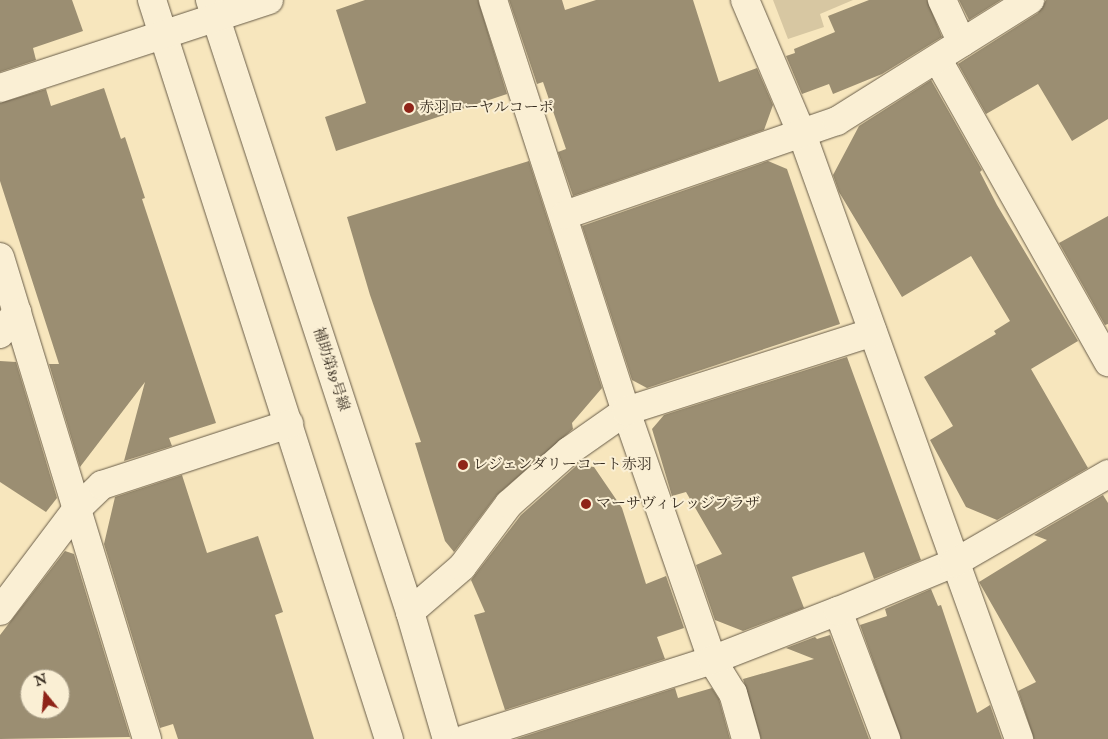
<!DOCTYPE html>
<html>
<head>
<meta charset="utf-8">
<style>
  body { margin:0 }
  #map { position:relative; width:1108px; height:739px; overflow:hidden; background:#f7e6bd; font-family:"IM FELL English","Noto Serif JP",serif }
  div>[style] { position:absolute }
  .green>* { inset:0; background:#d7c7a2 }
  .building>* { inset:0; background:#9b8e72 }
  .roads { filter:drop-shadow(0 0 1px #685c48) drop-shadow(0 0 1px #685c48) }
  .minor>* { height:28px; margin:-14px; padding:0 14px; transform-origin:14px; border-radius:14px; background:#faefd4 }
  .dots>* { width:14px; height:14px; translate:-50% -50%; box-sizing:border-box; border:2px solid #faefd4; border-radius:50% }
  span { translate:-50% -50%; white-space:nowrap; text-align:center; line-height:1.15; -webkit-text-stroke:4px #faefd4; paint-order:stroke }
  .poi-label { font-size:15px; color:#382e21 }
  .left { translate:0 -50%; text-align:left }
  .street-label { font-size:15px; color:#382e21 }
  .north { position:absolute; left:20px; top:669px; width:50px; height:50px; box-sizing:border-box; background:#faefd4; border:1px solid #aca28c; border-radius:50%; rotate:343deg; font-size:14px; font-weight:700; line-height:20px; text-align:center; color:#382e21 }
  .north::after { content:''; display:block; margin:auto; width:18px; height:22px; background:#8f2418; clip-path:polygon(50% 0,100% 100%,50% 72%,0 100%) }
</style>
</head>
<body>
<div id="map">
  <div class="green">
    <i style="clip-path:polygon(773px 0,853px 0,820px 14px,824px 27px,788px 39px)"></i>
  </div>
  <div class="building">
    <i style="clip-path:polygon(0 0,72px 0,83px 31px,33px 48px,36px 60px,0 72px)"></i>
    <i style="clip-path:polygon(365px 0,478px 0,507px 94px,336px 151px,325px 117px,366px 103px,336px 10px)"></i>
    <i style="clip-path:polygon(509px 0,562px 0,565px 10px,596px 0,693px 0,719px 82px,757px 68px,773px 105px,764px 130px,573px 196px,558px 152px,566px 149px,543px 82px,537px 84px)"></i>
    <i style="clip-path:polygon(869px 0,927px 0,942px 37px,882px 74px,833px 94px,829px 84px,802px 94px,786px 56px,795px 53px,794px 49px,835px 32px,828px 16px)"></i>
    <i style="clip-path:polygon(959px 0,1001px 0,969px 20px)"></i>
    <i style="clip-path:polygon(1046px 0,1108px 0,1108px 119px,1072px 141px,1038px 84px,986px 114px,958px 64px,1038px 13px)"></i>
    <i style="clip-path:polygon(931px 80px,982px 170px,980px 172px,997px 205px,1078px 341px,1031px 369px,1088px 468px,997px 520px,966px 507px,930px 440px,953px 426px,924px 377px,996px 334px,994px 331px,1010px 321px,971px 256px,902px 297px,839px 192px,833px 175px,859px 126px)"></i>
    <i style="clip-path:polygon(104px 88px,121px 139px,125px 137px,145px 198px,142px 199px,216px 423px,169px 438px,172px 446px,124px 461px,145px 382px,80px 467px,49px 364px,59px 364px,0 181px,0 103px,46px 89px,51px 106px)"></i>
    <i style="clip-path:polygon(529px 161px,602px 388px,572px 423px,573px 429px,497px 495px,454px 552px,445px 541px,415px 443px,421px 442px,370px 295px,347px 217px)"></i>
    <i style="clip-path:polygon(768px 161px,787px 169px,840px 324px,647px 388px,632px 380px,582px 226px)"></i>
    <i style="clip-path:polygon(1108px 216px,1108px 324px,1105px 325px,1059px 243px)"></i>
    <i style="clip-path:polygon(847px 357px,921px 560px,874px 579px,864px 552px,792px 577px,804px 608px,743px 631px,715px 620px,696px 565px,722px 554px,686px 492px,672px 496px,652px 429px,664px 415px)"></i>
    <i style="clip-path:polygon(0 361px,16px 362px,57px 498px,46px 512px,0 482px)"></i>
    <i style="clip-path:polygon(584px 459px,586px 466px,594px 467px,622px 508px,646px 584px,666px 576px,684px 628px,657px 637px,665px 659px,505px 710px,474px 615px,485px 612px,471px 580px,521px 515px)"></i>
    <i style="clip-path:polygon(182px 475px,207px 553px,258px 536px,283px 612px,275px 615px,314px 739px,178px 739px,173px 724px,160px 728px,104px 544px,115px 497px)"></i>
    <i style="clip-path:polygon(1103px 495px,1108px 503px,1108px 739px,1034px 739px,1018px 691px,1036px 682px,979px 582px,1047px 540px,1034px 535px)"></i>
    <i style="clip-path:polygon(evenodd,65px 551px,74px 554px,130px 737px,0 739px,0 635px,65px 551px,30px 679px,60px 679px,60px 709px,30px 709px,30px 679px)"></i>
    <i style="clip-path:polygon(931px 589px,938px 606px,941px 605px,977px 713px,990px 705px,1002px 739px,901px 739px,860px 625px,887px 616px,885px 609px)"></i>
    <i style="clip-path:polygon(830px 635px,869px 739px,761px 739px,743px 679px,814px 659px,786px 648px,815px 637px,817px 639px)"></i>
    <i style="clip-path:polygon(675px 688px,678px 698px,712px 688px,719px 699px,730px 739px,516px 739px)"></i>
  </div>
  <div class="roads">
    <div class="minor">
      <i style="left:152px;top:0;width:776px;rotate:72.22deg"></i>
      <i style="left:210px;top:0;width:644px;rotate:71.9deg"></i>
      <i style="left:410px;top:612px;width:132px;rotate:73.8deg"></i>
      <i style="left:493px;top:0;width:432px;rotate:72.1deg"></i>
      <i style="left:626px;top:411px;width:263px;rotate:70.9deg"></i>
      <i style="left:712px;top:660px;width:39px;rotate:58deg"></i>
      <i style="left:733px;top:693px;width:48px;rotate:74.2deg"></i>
      <i style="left:745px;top:0;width:146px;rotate:67deg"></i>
      <i style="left:802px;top:134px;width:643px;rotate:70.27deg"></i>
      <i style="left:942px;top:0;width:47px;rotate:65.1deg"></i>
      <i style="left:938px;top:60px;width:347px;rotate:60.6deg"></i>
      <i style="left:0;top:88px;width:283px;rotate:-18.1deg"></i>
      <i style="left:565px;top:215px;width:288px;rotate:-19.1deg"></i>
      <i style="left:837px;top:121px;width:228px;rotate:-32.1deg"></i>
      <i style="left:0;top:257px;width:504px;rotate:73.04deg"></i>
      <i style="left:0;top:334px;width:28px;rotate:-52deg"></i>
      <i style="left:0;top:611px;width:128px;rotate:-53deg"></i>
      <i style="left:77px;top:509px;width:35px;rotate:-44deg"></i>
      <i style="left:102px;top:485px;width:197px;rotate:-18.1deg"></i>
      <i style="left:838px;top:611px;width:137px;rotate:69.4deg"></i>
      <i style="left:410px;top:612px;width:69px;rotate:-40.9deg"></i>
      <i style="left:462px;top:567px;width:79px;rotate:-53.3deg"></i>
      <i style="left:509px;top:504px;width:80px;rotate:-41.5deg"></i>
      <i style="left:569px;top:451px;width:70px;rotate:-35.1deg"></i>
      <i style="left:626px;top:411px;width:259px;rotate:-17.7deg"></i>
      <i style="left:465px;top:739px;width:259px;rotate:-17.7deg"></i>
      <i style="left:712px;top:660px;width:135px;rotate:-21.3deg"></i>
      <i style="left:838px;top:611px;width:126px;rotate:-22.5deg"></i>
      <i style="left:954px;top:563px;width:178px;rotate:-30deg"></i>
    </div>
  </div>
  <div class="dots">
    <i style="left:409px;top:108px;background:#8f2418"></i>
    <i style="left:463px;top:465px;background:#8f2418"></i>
    <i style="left:586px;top:504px;background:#8f2418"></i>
  </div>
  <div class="poi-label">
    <span class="left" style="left:419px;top:108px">赤羽ローヤルコーポ</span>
    <span class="left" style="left:473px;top:465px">レジェンダリーコート赤羽</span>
    <span class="left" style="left:596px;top:504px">マーサヴィレッジプラザ</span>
  </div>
  <div class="street-label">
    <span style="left:331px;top:369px;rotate:72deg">補助第89号線</span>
  </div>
  <div class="north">N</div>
</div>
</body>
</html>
